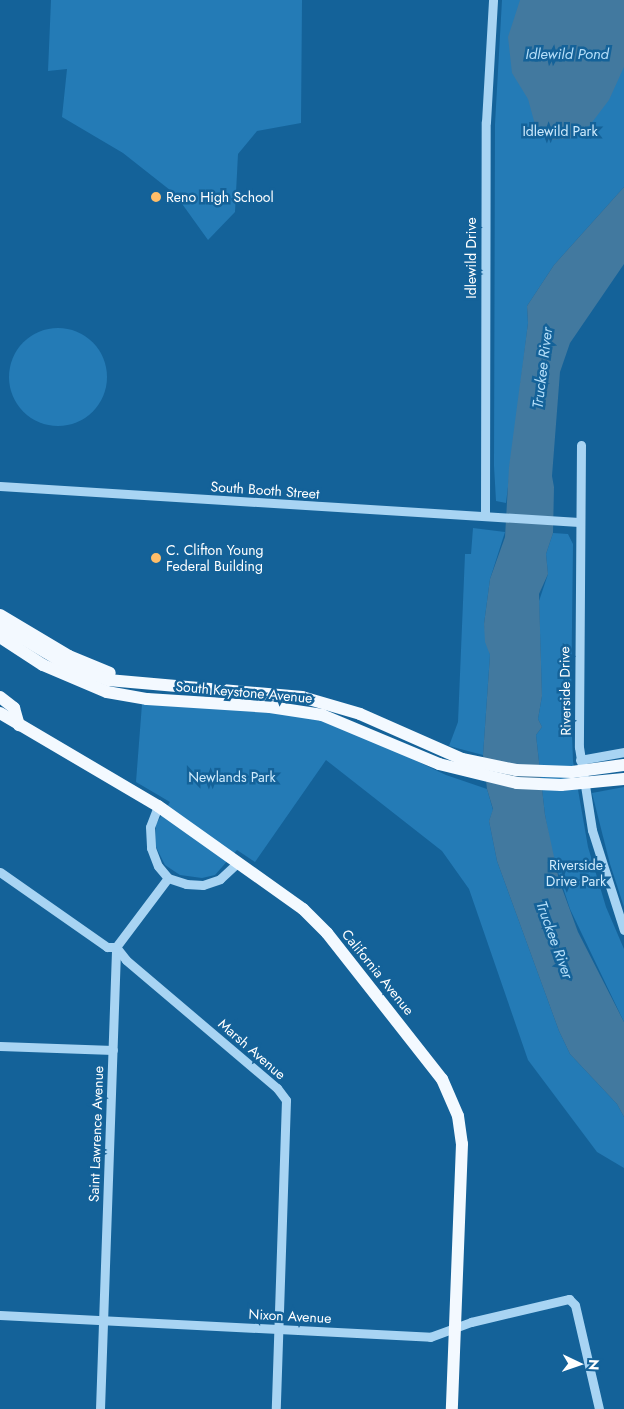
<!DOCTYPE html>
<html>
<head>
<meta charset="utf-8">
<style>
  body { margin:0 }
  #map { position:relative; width:624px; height:1409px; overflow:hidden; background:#146299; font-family:Jost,sans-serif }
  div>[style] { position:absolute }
  .green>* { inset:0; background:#247bb6 }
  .round { border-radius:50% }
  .water>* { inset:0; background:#42799f }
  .minor>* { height:9px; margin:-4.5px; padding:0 4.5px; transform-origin:4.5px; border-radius:4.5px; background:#a8d4f3 }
  .major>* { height:12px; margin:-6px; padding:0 6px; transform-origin:6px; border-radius:6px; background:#f3f9ff }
  .major-bridge>* { height:12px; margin:-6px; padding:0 6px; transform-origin:6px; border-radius:6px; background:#f3f9ff }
  .dots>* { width:14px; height:14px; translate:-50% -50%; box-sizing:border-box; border:2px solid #146299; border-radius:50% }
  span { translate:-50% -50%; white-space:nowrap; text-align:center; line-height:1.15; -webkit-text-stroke:5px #146299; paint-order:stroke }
  .park-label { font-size:14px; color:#cfebfd }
  .poi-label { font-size:14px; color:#fff }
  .left { translate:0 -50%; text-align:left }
  .street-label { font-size:14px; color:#fff }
  .water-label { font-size:15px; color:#b4def9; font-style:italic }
  .north { position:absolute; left:554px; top:1339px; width:50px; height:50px; -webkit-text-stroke:4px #146299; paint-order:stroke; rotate:93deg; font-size:14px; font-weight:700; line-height:20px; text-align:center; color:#fff }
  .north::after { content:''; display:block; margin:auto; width:18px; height:22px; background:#fff; clip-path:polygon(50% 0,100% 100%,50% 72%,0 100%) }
</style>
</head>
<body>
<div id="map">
  <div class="green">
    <i style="clip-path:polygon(51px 0,302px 0,301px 123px,257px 131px,238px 154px,235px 212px,208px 240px,175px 194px,123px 153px,62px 117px,67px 69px,48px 71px)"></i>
    <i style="clip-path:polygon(502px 0,624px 0,624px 187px,554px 265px,527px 306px,528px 323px,506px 503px,496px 501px,494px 466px,495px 124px)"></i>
    <i class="round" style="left:9px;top:328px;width:98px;height:98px"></i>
    <i style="clip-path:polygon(473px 528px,505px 532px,490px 579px,484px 624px,490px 655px,483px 755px,449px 746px,458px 722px,465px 554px,471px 554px)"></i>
    <i style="clip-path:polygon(553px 533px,568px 534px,573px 544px,571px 707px,573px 761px,588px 847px,606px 907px,624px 949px,624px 1022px,570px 909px,552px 854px,545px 815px,536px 735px,542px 727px,538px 719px,542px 696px,539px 601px,548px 574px,546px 554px)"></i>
    <i style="clip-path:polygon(142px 704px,272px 712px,324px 721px,362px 735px,446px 775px,487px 789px,493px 810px,489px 821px,497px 861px,559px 1031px,570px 1054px,617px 1104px,624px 1117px,624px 1168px,597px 1152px,528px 1060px,469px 889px,442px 851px,326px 760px,255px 862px,237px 850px,215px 875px,202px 878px,180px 875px,165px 865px,155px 845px,156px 824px,170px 802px,136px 782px)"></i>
    <i style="clip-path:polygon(624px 787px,624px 907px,610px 864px,592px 793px)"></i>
  </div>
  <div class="water">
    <i style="clip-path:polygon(520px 0,624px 0,624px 67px,609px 100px,590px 125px,573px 138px,549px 140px,537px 132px,528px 99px,512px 73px,508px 37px)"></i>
    <i style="clip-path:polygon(624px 187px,624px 264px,570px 343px,560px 372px,552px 476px,554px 487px,553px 533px,546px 554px,548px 574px,539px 594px,542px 696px,538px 719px,542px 727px,536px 735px,545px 815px,559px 880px,578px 932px,624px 1022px,624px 1117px,617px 1104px,570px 1054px,559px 1031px,497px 861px,489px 821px,493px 809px,487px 789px,483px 755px,490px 655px,485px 642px,484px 624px,490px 579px,505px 537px,509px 467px,528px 323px,527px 306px,554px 265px)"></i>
  </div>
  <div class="minor">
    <i style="left:581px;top:445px;width:302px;rotate:90.4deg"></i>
    <i style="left:579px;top:747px;width:84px;rotate:81.1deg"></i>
    <i style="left:592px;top:830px;width:105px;rotate:72.3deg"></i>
    <i style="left:0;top:486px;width:580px;rotate:3.56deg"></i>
    <i style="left:485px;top:516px;width:394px;rotate:-89.9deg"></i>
    <i style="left:486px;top:122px;width:122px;rotate:-86.7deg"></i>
    <i style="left:580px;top:760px;width:45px;rotate:-10.3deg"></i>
    <i style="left:158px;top:806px;width:22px;rotate:111deg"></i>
    <i style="left:150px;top:827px;width:21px;rotate:87deg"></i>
    <i style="left:151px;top:848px;width:19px;rotate:69deg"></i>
    <i style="left:158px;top:866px;width:16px;rotate:50deg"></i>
    <i style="left:168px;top:878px;width:19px;rotate:18deg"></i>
    <i style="left:186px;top:884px;width:17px;rotate:3deg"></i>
    <i style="left:203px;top:885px;width:18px;rotate:-19deg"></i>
    <i style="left:220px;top:879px;width:25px;rotate:-43deg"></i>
    <i style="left:0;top:872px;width:131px;rotate:35deg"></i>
    <i style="left:107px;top:947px;width:9px"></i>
    <i style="left:116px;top:947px;width:16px;rotate:52deg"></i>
    <i style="left:126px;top:960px;width:198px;rotate:40.3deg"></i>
    <i style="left:277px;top:1088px;width:15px;rotate:53deg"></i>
    <i style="left:286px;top:1100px;width:309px;rotate:91.9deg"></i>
    <i style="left:116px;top:947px;width:86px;rotate:-53deg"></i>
    <i style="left:0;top:1046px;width:113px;rotate:2deg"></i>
    <i style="left:0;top:1315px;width:431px;rotate:2.9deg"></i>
    <i style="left:430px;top:1337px;width:44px;rotate:-20.1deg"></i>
    <i style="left:471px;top:1322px;width:101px;rotate:-13.2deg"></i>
    <i style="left:569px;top:1299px;width:8px;rotate:45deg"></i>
    <i style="left:575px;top:1305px;width:107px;rotate:77deg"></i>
    <i style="left:100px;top:1409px;width:462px;rotate:-88deg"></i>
  </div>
  <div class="major">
    <i style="left:0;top:615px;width:80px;rotate:30.7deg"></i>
    <i style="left:69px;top:656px;width:44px;rotate:22.5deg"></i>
    <i style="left:0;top:625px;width:74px;rotate:30.7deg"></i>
    <i style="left:64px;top:663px;width:47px;rotate:21.1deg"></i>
    <i style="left:108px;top:680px;width:195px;rotate:5deg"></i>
    <i style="left:302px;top:697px;width:60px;rotate:16.3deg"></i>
    <i style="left:360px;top:714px;width:111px;rotate:23.8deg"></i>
    <i style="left:462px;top:759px;width:55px;rotate:11.5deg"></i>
    <i style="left:0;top:637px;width:51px;rotate:33.1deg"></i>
    <i style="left:43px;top:665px;width:69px;rotate:22.9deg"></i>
    <i style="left:107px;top:692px;width:41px;rotate:9.9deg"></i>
    <i style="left:147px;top:699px;width:123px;rotate:3.7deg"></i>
    <i style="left:270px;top:707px;width:53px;rotate:8.7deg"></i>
    <i style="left:322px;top:715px;width:127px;rotate:22.7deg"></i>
    <i style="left:439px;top:764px;width:80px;rotate:13.7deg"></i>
    <i style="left:0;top:697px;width:18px;rotate:38deg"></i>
    <i style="left:14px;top:708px;width:18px;rotate:74deg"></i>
    <i style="left:0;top:713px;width:183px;rotate:30.5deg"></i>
    <i style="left:158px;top:806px;width:178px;rotate:35.4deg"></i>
    <i style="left:303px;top:909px;width:34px;rotate:45deg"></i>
    <i style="left:327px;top:933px;width:186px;rotate:51.8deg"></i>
    <i style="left:442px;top:1079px;width:40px;rotate:66.6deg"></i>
    <i style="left:458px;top:1116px;width:28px;rotate:82deg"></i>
    <i style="left:462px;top:1144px;width:265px;rotate:92.2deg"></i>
  </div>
  <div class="major-bridge">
    <i style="left:516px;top:770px;width:56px;rotate:2deg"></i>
    <i style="left:572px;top:772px;width:52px;rotate:-7.7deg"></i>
    <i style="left:517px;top:783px;width:44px;rotate:2.6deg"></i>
    <i style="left:561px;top:785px;width:63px;rotate:-5.4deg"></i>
  </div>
  <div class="dots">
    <i style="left:156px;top:197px;background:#ffbe69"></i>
    <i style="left:156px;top:558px;background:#ffbe69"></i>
  </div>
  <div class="park-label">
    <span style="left:560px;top:131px">Idlewild Park</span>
    <span style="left:232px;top:777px">Newlands Park</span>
    <span style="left:576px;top:873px">Riverside<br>Drive Park</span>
  </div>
  <div class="poi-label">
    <span class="left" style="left:166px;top:197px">Reno High School</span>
    <span class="left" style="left:166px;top:558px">C. Clifton Young<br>Federal Building</span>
  </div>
  <div class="street-label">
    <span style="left:471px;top:258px;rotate:-90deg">Idlewild Drive</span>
    <span style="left:265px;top:490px;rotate:4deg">South Booth Street</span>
    <span style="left:565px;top:691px;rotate:-91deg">Riverside Drive</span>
    <span style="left:244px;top:692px;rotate:5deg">South Keystone Avenue</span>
    <span style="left:378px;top:972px;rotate:51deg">California Avenue</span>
    <span style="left:252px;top:1049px;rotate:41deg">Marsh Avenue</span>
    <span style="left:96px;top:1134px;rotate:-88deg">Saint Lawrence Avenue</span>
    <span style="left:290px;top:1316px;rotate:3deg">Nixon Avenue</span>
  </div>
  <div class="water-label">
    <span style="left:567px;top:55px">Idlewild Pond</span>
    <span style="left:543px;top:368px;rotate:-83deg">Truckee River</span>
    <span style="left:554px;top:940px;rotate:70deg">Truckee River</span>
  </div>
  <div class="north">N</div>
</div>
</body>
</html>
